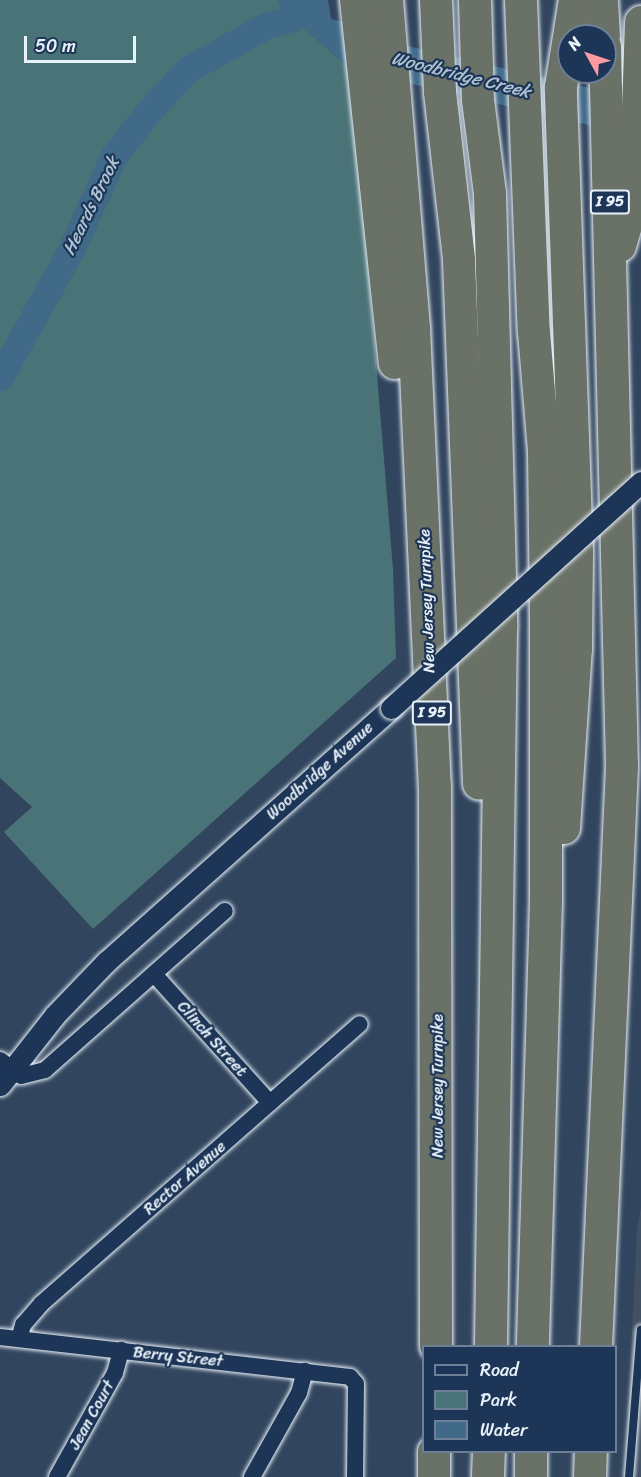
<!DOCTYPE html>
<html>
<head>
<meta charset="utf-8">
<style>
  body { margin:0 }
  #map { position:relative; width:641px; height:1477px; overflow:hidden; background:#32455e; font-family:Sriracha,sans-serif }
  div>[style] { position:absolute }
  .built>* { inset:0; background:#415063 }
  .green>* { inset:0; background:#4a7378 }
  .water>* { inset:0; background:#416a89 }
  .river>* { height:27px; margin:-13.5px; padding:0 13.5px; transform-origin:13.5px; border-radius:13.5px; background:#416a89 }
  .roads { filter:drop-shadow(0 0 2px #e8f1f8) drop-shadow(0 0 2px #e8f1f8) }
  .service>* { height:8px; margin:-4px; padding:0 4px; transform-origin:4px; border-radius:4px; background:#1d3557 }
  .minor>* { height:16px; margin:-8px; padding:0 8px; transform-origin:8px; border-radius:8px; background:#1d3557 }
  .tertiary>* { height:21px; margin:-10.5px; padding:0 10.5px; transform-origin:10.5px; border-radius:10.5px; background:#1d3557 }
  .motorway>* { height:32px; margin:-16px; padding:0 16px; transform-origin:16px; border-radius:16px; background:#6a7166 }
  .bridges { filter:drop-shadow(0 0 2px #e8f1f8) drop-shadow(0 0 2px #e8f1f8) }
  .tertiary-bridge>* { height:21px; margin:-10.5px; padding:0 10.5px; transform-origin:10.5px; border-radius:10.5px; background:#1d3557 }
  span { translate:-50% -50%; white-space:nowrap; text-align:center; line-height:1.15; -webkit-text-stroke:4.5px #1d3557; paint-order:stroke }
  .shield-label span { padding:2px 4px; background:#1d3557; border:2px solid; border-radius:4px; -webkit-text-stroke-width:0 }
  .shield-label { font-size:15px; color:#e8f1f8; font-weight:700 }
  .street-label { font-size:16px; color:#e8f1f8 }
  .water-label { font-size:18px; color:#aec2d1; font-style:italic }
  .legend { position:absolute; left:422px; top:1345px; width:195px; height:108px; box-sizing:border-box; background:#1d3557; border:2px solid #6e8097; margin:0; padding:8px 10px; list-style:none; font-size:18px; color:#e8f1f8 }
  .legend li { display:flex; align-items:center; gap:12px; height:30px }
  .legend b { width:30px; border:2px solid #6e8097 }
  .north { position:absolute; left:557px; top:24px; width:60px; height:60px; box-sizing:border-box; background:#1d3557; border:2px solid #6e8097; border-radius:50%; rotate:310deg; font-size:16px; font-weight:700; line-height:24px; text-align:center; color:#e8f1f8 }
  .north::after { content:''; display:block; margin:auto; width:21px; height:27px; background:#ff9aa2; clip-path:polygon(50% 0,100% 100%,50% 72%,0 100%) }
  .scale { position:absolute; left:24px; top:36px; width:112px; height:27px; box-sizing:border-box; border:3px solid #e8f1f8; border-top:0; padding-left:8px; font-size:18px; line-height:21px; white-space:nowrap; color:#e8f1f8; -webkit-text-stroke:4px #1d3557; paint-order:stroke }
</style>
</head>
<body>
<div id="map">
  <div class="built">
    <i style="clip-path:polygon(641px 1207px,641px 1477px,625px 1477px,637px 1229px)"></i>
  </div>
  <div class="green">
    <i style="clip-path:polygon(0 0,278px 0,280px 7px,352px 70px,393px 569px,396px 658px,93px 929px,4px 832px,32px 807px,0 778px)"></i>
  </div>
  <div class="water">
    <i style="clip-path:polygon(278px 0,328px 0,331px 19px,355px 25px,356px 34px,641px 100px,641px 137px,352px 70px,280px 7px)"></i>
  </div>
  <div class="river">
    <i style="left:0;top:377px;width:143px;rotate:-60.8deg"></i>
    <i style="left:70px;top:252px;width:106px;rotate:-65.4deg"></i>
    <i style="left:114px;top:156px;width:56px;rotate:-52.3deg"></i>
    <i style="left:148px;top:112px;width:59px;rotate:-47.1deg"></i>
    <i style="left:188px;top:69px;width:90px;rotate:-29.1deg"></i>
    <i style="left:267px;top:25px;width:27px;rotate:-15deg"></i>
    <i style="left:293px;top:18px;width:16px;rotate:-38deg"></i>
  </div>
  <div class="roads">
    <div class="service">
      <i style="left:629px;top:1477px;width:148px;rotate:-85.4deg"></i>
    </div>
    <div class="minor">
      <i style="left:154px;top:974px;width:173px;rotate:48deg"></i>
      <i style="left:0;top:1060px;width:26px;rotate:37deg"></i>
      <i style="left:21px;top:1076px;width:25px;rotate:-14deg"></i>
      <i style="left:45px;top:1070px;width:240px;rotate:-41.5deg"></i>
      <i style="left:0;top:1337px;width:352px;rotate:6.5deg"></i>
      <i style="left:350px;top:1377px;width:9px;rotate:49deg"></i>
      <i style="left:356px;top:1384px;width:93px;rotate:90.6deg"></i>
      <i style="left:19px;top:1339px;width:15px;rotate:-74deg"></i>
      <i style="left:23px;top:1325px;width:28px;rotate:-49deg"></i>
      <i style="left:41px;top:1304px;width:424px;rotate:-41.3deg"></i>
      <i style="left:57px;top:1477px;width:119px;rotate:-60.9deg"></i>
      <i style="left:115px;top:1373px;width:24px;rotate:-75deg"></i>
      <i style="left:252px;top:1477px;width:96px;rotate:-60.8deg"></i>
      <i style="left:299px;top:1393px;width:23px;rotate:-75deg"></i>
    </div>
    <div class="tertiary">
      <i style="left:0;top:1085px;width:89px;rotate:-51.8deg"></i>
      <i style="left:55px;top:1015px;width:74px;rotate:-46.1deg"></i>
      <i style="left:106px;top:962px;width:382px;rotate:-41.7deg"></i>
    </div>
    <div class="motorway">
      <i style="left:356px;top:0;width:365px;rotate:83.9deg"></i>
      <i style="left:387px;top:0;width:329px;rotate:85.3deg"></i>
      <i style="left:414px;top:328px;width:458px;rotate:87.4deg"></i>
      <i style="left:435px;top:786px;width:560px;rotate:89.9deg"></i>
      <i style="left:436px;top:0;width:92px;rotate:87.5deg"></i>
      <i style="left:440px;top:92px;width:169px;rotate:83.5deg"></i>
      <i style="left:459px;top:260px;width:524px;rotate:87.81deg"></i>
      <i style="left:475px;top:0;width:100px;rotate:88.3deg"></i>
      <i style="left:478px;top:100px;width:95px;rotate:82.7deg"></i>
      <i style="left:490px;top:194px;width:434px;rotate:88.5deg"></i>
      <i style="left:501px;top:628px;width:718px;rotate:90.8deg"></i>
      <i style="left:521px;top:0;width:332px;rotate:87.8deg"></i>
      <i style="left:534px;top:332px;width:120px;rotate:85.2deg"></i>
      <i style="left:544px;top:452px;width:172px;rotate:89.3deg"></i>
      <i style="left:546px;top:624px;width:278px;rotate:90deg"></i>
      <i style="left:546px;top:902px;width:444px;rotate:91.7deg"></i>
      <i style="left:602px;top:0;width:36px;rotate:87deg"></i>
      <i style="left:620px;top:246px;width:53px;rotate:-73.6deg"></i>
      <i style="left:635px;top:195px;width:173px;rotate:-88deg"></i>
      <i style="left:564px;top:828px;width:179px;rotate:-86.2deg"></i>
      <i style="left:576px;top:649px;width:96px;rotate:-89.4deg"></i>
      <i style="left:577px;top:553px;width:466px;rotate:-92deg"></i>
      <i style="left:561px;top:87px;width:88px;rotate:-80.9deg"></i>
      <i style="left:596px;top:1346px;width:580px;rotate:-87.43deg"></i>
      <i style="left:622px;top:767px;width:720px;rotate:-91.35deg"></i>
      <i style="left:434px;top:1477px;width:25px;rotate:-90deg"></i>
      <i style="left:488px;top:1477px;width:25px;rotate:-88deg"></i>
      <i style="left:531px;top:1477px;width:25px;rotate:-90deg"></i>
      <i style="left:590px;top:1477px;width:25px;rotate:-88deg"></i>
    </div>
  </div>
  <div class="bridges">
    <div class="tertiary-bridge">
      <i style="left:391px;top:708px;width:337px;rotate:-42.1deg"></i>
    </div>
  </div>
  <div class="shield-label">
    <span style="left:610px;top:202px">I 95</span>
    <span style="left:432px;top:713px">I 95</span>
  </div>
  <div class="street-label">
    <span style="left:427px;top:601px;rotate:-92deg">New Jersey Turnpike</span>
    <span style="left:320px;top:771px;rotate:-42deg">Woodbridge Avenue</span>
    <span style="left:212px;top:1039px;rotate:48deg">Clinch Street</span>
    <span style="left:438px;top:1086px;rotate:-90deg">New Jersey Turnpike</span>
    <span style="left:185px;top:1178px;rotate:-41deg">Rector Avenue</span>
    <span style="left:178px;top:1357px;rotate:6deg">Berry Street</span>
    <span style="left:92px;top:1415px;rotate:-61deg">Jean Court</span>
  </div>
  <div class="water-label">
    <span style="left:461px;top:75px;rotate:14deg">Woodbridge Creek</span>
    <span style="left:91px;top:206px;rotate:-64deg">Heards Brook</span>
  </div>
  <ul class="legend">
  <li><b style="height:8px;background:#1d3557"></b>Road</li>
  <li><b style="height:16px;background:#4a7378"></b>Park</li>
  <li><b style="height:16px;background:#416a89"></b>Water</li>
  </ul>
  <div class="north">N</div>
  <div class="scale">50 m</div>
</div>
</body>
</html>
